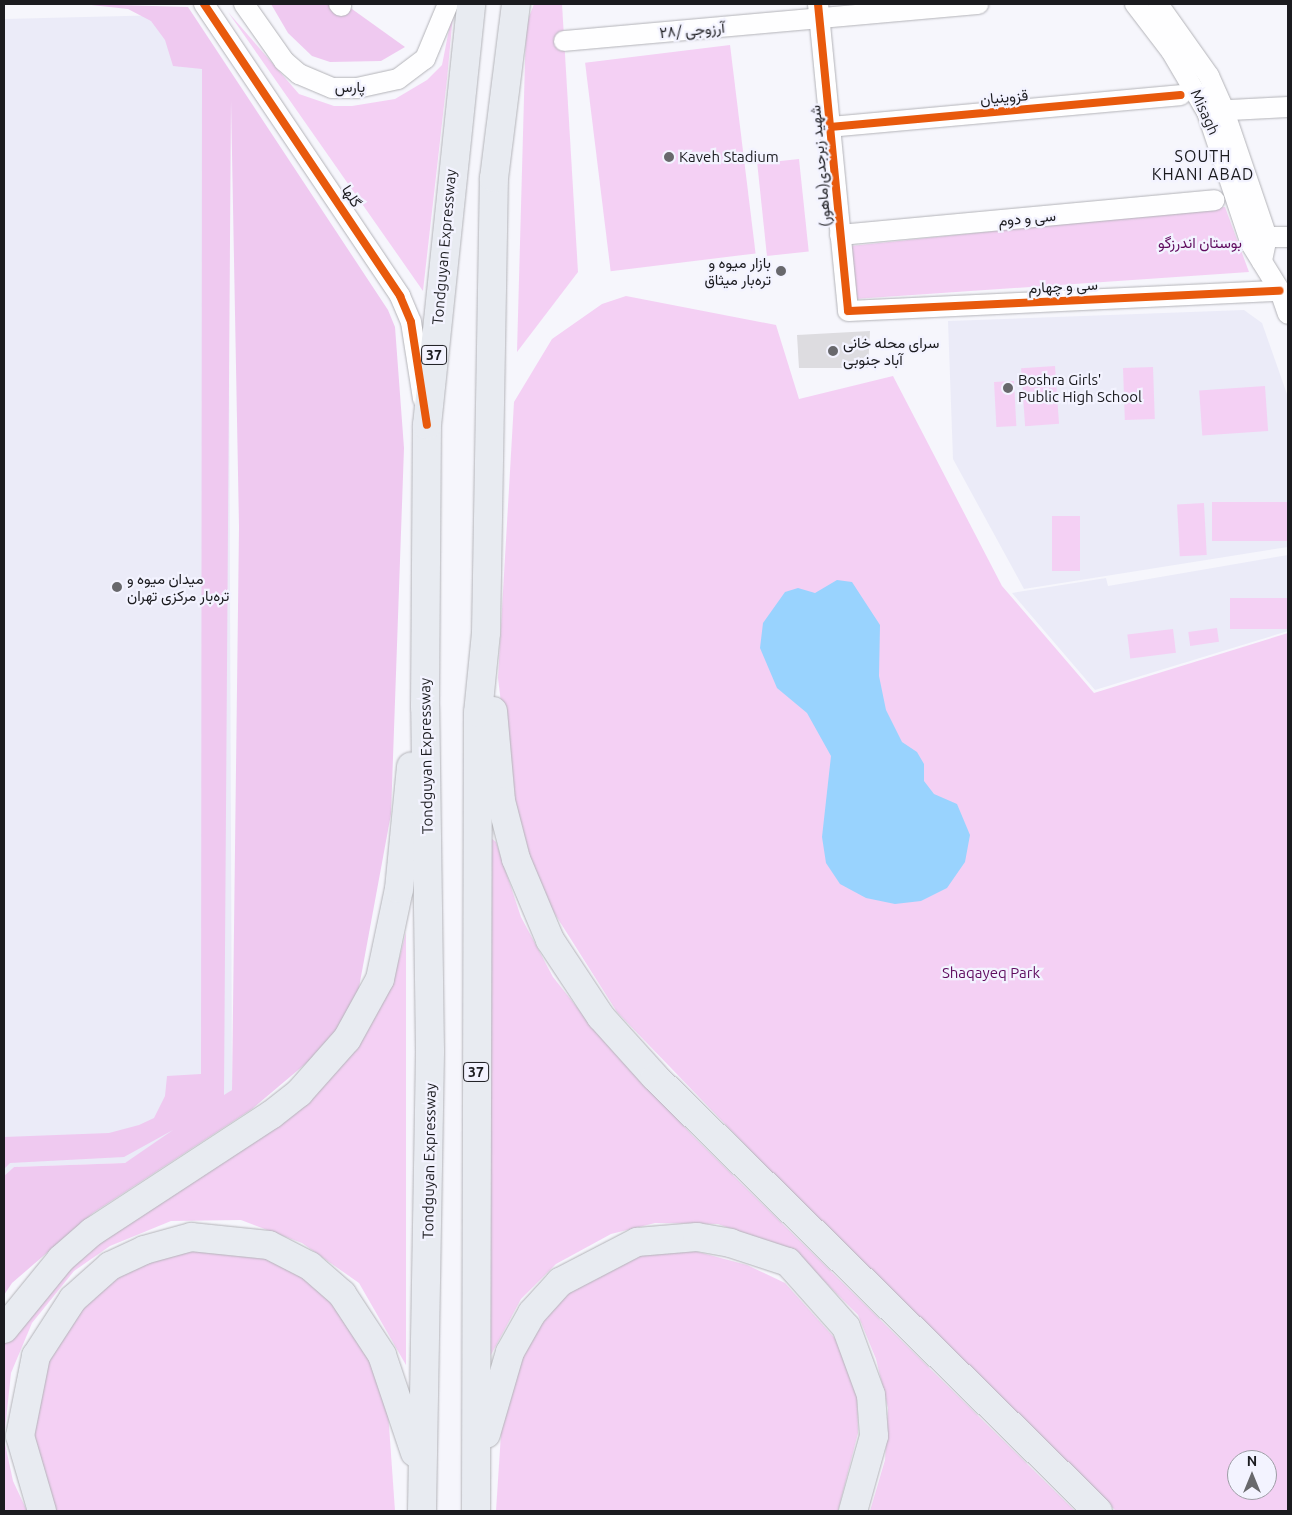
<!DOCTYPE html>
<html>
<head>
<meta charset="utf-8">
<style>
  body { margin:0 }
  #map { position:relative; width:1292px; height:1515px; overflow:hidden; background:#f6f6fc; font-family:Ubuntu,Vazirmatn,sans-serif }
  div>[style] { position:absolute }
  .built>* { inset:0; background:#ebebf8 }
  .green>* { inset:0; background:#f4d0f4; transform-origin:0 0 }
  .forest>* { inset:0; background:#efc9f0 }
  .water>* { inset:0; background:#99d3fe }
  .building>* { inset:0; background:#dddce0 }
  .roads { filter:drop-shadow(0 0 1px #b3b3b8) drop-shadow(0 0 1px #b3b3b8) }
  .minor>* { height:20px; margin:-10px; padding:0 10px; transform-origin:10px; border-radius:10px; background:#fefeff }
  .highway>* { height:28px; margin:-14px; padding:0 14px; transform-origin:14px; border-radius:14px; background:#e8ebf1 }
  .cycleway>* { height:8px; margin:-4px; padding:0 4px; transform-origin:4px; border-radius:4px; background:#e8590c }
  .dots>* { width:14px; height:14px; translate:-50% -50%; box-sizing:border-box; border:2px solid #f3f3ff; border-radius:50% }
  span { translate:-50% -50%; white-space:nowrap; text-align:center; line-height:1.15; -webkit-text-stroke:4.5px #f3f3ff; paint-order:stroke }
  .shield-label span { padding:1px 4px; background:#f3f3ff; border:1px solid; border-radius:4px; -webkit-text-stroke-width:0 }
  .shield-label { font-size:14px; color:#1b1b1f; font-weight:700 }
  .street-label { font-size:15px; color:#1b1b1f }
  .poi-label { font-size:15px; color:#1b1b1f }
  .left { translate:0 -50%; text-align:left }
  .right { translate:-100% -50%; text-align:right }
  .park-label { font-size:15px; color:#5f0c5f }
  .neighbourhood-label { font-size:16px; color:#1b1b1f; letter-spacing:1px }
  .frame { position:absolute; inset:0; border:5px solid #1b1b1f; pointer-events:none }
  .north { position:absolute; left:1227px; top:1450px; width:50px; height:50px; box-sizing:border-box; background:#f3f3ff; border:1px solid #9d9da5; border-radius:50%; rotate:0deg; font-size:14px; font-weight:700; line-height:20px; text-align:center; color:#1b1b1f }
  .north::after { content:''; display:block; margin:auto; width:18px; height:22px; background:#68686c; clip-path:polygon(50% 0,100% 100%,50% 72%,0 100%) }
</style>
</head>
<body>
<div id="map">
  <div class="built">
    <i style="clip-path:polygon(166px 15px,228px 83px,232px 1090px,220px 1106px,125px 1163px,14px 1167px,4px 1176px,4px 19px)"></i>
    <i style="clip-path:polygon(1244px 310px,1262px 323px,1288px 397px,1288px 547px,1024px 589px,953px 459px,948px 321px)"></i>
    <i style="clip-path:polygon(1288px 555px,1288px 631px,1095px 690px,1012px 593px,1106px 578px,1108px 586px)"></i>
  </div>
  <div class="green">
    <i style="clip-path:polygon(454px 4px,447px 79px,423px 291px,228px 12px,299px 94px,334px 106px,352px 106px,395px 99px,427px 80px,442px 65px)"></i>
    <i style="clip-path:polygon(534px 4px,562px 4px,578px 272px,517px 352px,526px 25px)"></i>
    <i style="left:730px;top:45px;width:210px;height:146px;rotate:83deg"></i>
    <i style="left:799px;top:159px;width:93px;height:42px;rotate:84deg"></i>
    <i style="clip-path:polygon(1225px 207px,1249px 272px,854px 299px,850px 246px)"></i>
    <i style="clip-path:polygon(evenodd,626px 296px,776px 325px,799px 399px,893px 376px,1002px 586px,1094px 693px,1288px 633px,1288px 1511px,1116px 1511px,917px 1323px,617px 1012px,520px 859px,498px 678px,514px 402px,552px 339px,602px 304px,626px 296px,1237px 1460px,1267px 1460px,1267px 1490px,1237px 1490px,1237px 1460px)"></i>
    <i style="left:1055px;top:366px;width:58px;height:34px;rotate:86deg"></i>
    <i style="left:1153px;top:367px;width:52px;height:30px;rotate:88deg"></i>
    <i style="left:1014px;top:381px;width:45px;height:20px;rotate:87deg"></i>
    <i style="left:1265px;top:386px;width:45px;height:66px;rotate:86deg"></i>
    <i style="left:1288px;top:502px;width:39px;height:76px;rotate:90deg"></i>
    <i style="left:1204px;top:503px;width:52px;height:27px;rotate:87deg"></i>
    <i style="left:1052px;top:516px;width:28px;height:55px"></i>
    <i style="left:1288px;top:598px;width:31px;height:58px;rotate:90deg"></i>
    <i style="left:1217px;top:628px;width:14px;height:29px;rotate:82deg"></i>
    <i style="left:1173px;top:629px;width:24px;height:46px;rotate:83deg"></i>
    <i style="clip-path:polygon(491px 838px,496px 842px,521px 917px,553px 977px,595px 1030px,693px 1136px,1075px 1511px,870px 1511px,885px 1460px,888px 1408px,876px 1359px,858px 1315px,810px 1267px,770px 1243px,718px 1224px,655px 1223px,611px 1234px,556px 1264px,521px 1299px,486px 1364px)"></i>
    <i style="clip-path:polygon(406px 932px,406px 1365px,359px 1283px,302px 1243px,241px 1220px,171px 1221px,110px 1246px,74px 1271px,32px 1323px,11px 1373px,4px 1439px,13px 1481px,27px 1511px,4px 1511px,4px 1344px,25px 1311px,69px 1264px,305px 1104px,366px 1033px,400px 956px)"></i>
    <i style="clip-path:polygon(198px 1246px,263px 1255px,307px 1275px,348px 1316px,374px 1356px,387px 1397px,395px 1511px,56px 1511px,46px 1497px,30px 1435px,34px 1399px,58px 1332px,113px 1274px)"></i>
    <i style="clip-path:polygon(687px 1249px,747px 1265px,785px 1283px,840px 1344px,857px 1386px,858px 1433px,838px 1511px,496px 1511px,502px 1418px,513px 1364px,541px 1315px,582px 1276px,638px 1254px)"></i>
  </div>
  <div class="forest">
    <i style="clip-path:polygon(evenodd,82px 4px,188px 7px,388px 310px,395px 327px,404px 448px,391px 814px,355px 1009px,310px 1060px,252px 1109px,93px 1213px,12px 1283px,4px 1295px,4px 1176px,14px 1167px,125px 1163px,173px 1130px,124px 1157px,10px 1163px,4px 1169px,4px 1137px,109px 1133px,139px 1125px,154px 1118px,165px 1096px,167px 1076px,201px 1074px,202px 69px,173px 66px,165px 40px,151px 21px,128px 9px,82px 4px,231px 100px,239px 527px,232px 1090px,224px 1095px,231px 100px)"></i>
    <i style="clip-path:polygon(271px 4px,345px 4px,405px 47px,381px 61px,330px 62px,312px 56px,288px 33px)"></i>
  </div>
  <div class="water">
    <i style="clip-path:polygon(837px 580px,852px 582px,880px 625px,879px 676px,886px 710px,902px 742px,917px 752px,924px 764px,924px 781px,934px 794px,957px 804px,970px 835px,965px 862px,947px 888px,921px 901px,895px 904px,866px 898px,840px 884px,826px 863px,822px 837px,831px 756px,807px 713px,777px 688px,760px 648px,763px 623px,785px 592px,798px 588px,815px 593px)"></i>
  </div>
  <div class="building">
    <i style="clip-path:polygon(870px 331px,868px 368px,799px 368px,797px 335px)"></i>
  </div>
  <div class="roads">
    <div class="minor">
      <i style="left:204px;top:4px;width:352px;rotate:56.1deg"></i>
      <i style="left:400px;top:296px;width:28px;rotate:67deg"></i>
      <i style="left:411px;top:322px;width:78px;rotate:81.1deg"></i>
      <i style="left:244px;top:4px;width:70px;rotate:54.9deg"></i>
      <i style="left:284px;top:61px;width:20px;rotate:41deg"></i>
      <i style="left:299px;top:74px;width:36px;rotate:23deg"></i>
      <i style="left:332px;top:88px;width:25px"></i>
      <i style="left:357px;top:88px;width:42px;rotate:-12.4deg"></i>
      <i style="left:398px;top:79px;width:34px;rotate:-37deg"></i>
      <i style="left:425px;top:59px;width:60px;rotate:-67.3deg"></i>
      <i style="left:339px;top:4px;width:3px;rotate:45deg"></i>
      <i style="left:818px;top:4px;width:308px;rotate:84.4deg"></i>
      <i style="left:848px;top:311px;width:432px;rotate:-2.7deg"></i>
      <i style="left:1135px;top:4px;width:59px;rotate:52.5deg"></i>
      <i style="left:1171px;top:51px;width:71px;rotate:59.5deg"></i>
      <i style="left:1207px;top:112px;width:139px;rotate:71.6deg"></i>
      <i style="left:1251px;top:244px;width:55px;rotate:58.3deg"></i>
      <i style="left:1280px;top:291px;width:24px;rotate:71deg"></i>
      <i style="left:1158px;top:4px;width:88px;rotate:54.7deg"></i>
      <i style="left:1209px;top:76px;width:35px;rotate:66deg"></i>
      <i style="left:1223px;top:108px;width:136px;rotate:71.2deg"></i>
      <i style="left:1267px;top:237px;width:25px;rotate:102deg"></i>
      <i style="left:564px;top:41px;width:416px;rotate:-5.1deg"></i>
      <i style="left:1211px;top:111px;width:77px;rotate:-3deg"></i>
      <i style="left:830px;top:127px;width:352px;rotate:-5.2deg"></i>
      <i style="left:840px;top:235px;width:376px;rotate:-5.3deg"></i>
      <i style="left:1267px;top:237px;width:21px"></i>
    </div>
    <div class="highway">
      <i style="left:493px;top:711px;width:90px;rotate:84.9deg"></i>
      <i style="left:501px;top:801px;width:60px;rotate:75.5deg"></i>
      <i style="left:516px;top:859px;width:88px;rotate:67.2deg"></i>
      <i style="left:550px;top:940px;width:92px;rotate:56.5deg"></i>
      <i style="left:601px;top:1017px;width:81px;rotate:48deg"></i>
      <i style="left:655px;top:1077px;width:620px;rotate:44.41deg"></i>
      <i style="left:4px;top:1329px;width:90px;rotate:-50.8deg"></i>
      <i style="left:61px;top:1259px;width:41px;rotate:-41.1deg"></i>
      <i style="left:92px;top:1232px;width:214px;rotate:-33.2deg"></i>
      <i style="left:271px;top:1115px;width:36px;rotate:-38deg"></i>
      <i style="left:299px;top:1093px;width:72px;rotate:-48.4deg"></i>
      <i style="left:347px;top:1039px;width:68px;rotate:-61.2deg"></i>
      <i style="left:380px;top:979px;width:92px;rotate:-78.1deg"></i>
      <i style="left:399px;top:889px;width:123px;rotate:-84.4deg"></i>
      <i style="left:486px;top:1434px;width:85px;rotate:-73.7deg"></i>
      <i style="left:510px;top:1352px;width:45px;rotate:-60.6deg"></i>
      <i style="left:532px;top:1313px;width:42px;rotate:-47.9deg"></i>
      <i style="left:560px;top:1282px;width:87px;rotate:-27.5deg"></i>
      <i style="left:637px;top:1242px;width:60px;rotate:-4.8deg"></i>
      <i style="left:697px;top:1237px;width:34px;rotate:10deg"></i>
      <i style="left:730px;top:1243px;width:61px;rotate:18.1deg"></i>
      <i style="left:788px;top:1262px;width:87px;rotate:48.3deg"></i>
      <i style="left:846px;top:1327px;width:72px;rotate:69.8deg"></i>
      <i style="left:871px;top:1395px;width:41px;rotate:85.8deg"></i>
      <i style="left:874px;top:1436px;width:78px;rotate:105.6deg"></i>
      <i style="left:42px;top:1511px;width:78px;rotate:-106.3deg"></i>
      <i style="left:20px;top:1436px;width:82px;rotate:-78.7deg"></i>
      <i style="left:36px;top:1356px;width:68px;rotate:-57deg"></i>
      <i style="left:73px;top:1299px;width:50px;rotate:-41.7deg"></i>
      <i style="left:110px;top:1266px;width:38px;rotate:-25deg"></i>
      <i style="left:144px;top:1250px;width:49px;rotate:-15.5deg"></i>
      <i style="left:191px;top:1237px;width:78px;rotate:5.9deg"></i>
      <i style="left:269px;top:1245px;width:46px;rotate:27.1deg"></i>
      <i style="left:310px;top:1266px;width:43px;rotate:41.2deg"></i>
      <i style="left:342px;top:1294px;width:73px;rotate:56.7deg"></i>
      <i style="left:382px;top:1355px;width:103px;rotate:71.4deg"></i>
      <i style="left:422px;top:1511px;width:460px;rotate:-89deg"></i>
      <i style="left:430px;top:1051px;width:344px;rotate:-90.8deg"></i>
      <i style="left:425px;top:707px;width:282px;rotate:-89.6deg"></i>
      <i style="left:427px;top:425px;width:423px;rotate:-84deg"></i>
      <i style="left:476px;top:1511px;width:798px;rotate:-89.86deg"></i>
      <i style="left:478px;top:713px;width:80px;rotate:-84.3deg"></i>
      <i style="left:486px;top:633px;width:455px;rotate:-89deg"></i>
      <i style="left:494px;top:178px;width:175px;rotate:-82.8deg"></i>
    </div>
  </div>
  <div class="cycleway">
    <i style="left:204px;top:4px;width:352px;rotate:56.1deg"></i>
    <i style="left:400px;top:296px;width:28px;rotate:67deg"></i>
    <i style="left:411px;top:322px;width:104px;rotate:81.2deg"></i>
    <i style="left:818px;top:4px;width:308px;rotate:84.4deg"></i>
    <i style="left:848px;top:311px;width:432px;rotate:-2.7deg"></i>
    <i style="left:830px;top:127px;width:352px;rotate:-5.2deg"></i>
  </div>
  <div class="dots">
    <i style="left:669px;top:157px;background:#68686c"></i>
    <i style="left:781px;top:271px;background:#68686c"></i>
    <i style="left:833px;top:351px;background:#68686c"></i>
    <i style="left:1008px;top:388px;background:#68686c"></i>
    <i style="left:117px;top:587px;background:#68686c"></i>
  </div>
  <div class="shield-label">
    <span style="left:434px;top:355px">37</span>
    <span style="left:476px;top:1072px">37</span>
  </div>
  <div class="street-label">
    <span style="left:692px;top:30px;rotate:-5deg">آرزوجی /۲۸</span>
    <span style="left:350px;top:87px">پارس</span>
    <span style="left:1004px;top:97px;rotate:-5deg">قزوینیان</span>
    <span style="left:1205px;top:112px;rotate:66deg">Misagh</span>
    <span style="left:820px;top:166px;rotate:-95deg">شهید زبرجدی(ماهور)</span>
    <span style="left:352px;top:196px;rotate:57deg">گلها</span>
    <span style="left:1027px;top:218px;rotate:-5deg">سی و دوم</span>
    <span style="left:444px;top:247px;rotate:-85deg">Tondguyan Expressway</span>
    <span style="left:1063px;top:286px;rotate:-3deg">سی و چهارم</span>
    <span style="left:426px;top:756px;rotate:-91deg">Tondguyan Expressway</span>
    <span style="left:429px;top:1161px;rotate:-89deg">Tondguyan Expressway</span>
  </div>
  <div class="poi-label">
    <span class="left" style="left:679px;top:157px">Kaveh Stadium</span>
    <span class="right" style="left:771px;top:271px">بازار میوه و<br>تره‌بار میثاق</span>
    <span class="left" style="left:843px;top:351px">سرای محله خانی<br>آباد جنوبی</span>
    <span class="left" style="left:1018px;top:388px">Boshra Girls'<br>Public High School</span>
    <span class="left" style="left:127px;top:587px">میدان میوه و<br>تره‌بار مرکزی تهران</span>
  </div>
  <div class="park-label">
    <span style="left:1200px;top:243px">بوستان اندرزگو</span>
    <span style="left:991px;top:973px">Shaqayeq Park</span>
  </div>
  <div class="neighbourhood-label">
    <span style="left:1203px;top:165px">SOUTH<br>KHANI ABAD</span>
  </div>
  <div class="frame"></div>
  <div class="north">N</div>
</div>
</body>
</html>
